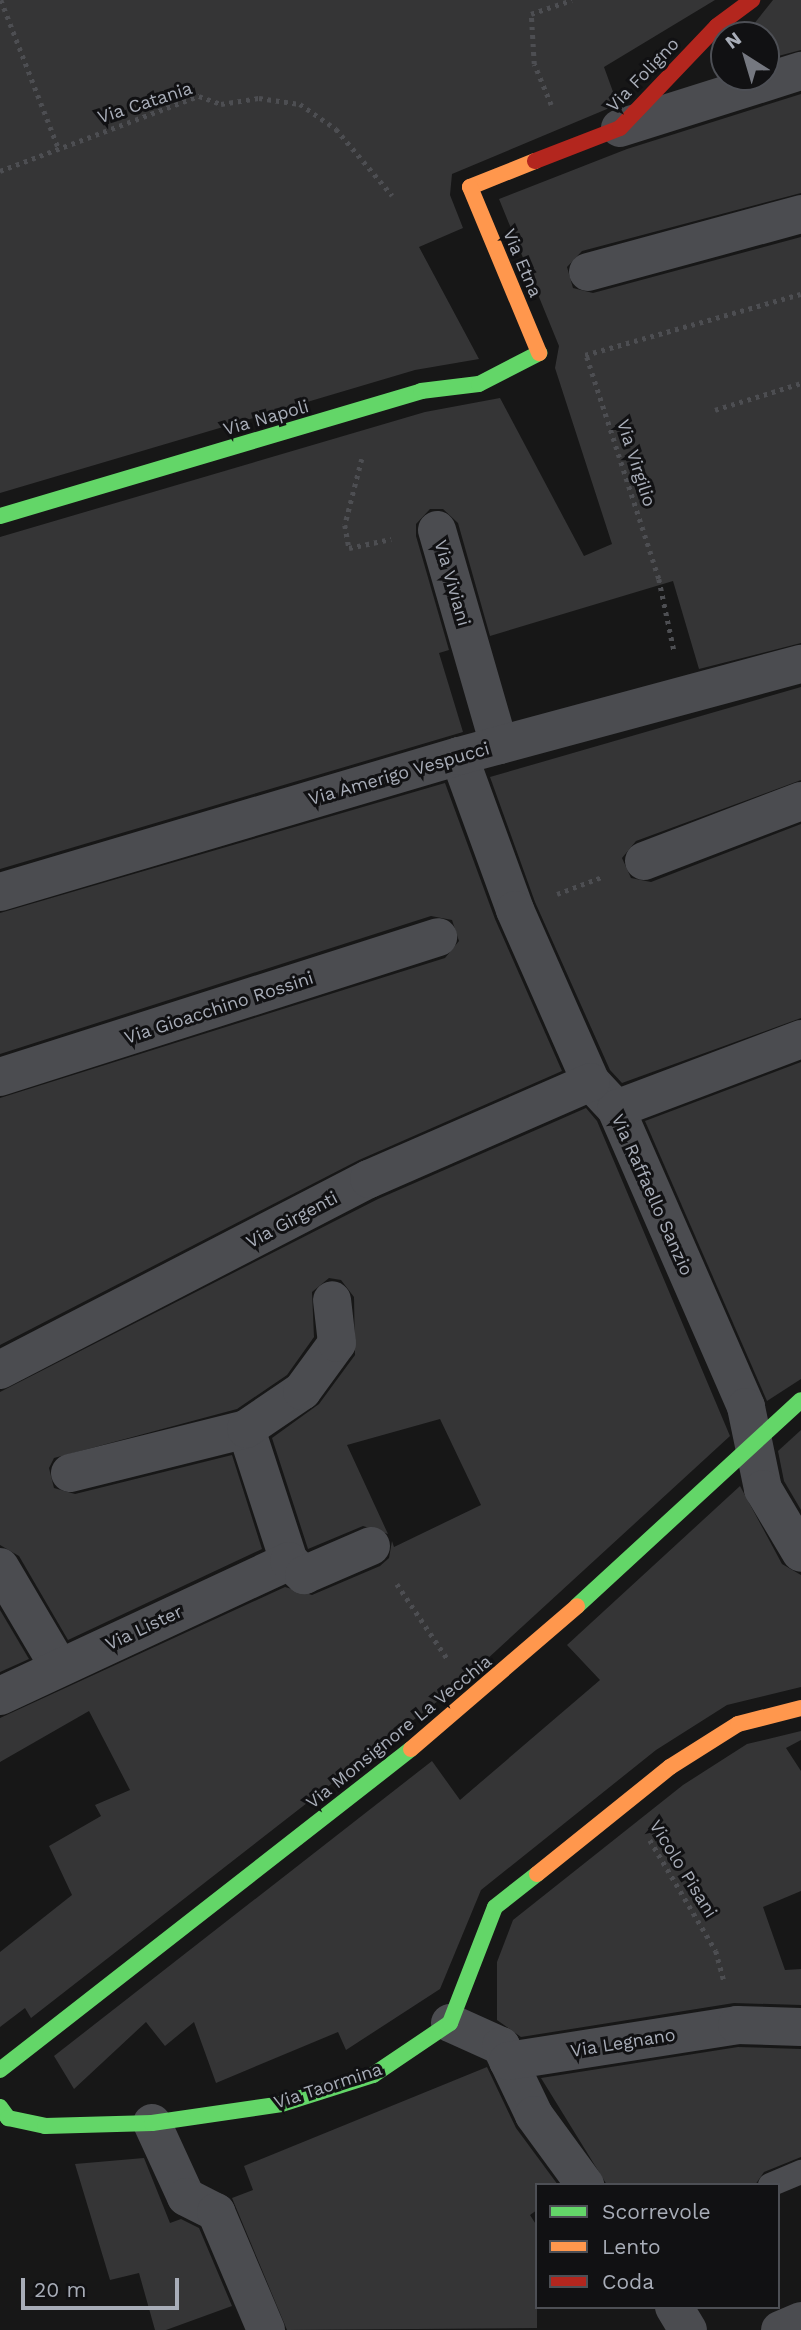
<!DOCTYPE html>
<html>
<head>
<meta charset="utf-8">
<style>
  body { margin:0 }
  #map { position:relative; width:801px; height:2330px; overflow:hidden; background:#171717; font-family:"Work Sans",sans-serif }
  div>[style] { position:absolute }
  .building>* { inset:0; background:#353536 }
  .path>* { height:4.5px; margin-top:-2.25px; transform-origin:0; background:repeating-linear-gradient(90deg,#4d4e52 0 3.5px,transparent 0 8.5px) }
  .lane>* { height:24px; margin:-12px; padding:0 12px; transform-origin:12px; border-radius:12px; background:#4b4c50 }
  .street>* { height:38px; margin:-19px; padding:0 19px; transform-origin:19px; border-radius:19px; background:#4b4c50 }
  .fast>* { height:16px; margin:-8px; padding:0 8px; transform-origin:8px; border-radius:8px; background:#63d668 }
  .slow>* { height:16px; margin:-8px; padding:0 8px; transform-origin:8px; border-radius:8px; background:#ff974d }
  .jam>* { height:16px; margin:-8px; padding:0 8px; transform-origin:8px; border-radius:8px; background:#b3261e }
  span { translate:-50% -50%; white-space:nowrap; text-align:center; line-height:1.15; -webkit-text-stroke:6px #111113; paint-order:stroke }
  .street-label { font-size:18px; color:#a8adb8 }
  .legend { position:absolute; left:535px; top:2183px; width:245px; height:126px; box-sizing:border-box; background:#111113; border:2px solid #4d4f55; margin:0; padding:9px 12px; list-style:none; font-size:21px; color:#a8adb8 }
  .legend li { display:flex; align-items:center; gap:14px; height:35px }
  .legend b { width:35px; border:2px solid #4d4f55 }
  .north { position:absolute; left:710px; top:21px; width:70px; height:70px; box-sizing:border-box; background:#111113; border:2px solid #4d4f55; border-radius:50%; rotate:323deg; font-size:19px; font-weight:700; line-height:28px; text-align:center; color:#a8adb8 }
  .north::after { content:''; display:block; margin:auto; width:24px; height:32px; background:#757880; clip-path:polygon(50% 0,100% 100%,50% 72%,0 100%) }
  .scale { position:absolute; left:21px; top:2278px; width:158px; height:32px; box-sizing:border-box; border:4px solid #a8adb8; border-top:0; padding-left:9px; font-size:21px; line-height:24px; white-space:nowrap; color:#a8adb8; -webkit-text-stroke:5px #111113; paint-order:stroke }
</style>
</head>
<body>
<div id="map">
  <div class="building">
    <i style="clip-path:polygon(0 0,715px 0,604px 67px,616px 100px,607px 109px,452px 174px,450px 195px,463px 228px,419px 247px,479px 359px,415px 370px,0 493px)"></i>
    <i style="clip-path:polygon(773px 0,801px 0,801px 50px,767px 59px,766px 35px,750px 29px)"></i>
    <i style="clip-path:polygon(801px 94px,801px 193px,582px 251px,567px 267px,573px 288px,593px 293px,801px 237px,801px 643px,699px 669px,673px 581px,490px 636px,458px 523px,443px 509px,430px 509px,416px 524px,416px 536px,449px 650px,439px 653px,463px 732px,0 869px,0 537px,425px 412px,500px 398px,584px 556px,612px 544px,555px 368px,559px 346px,499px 199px,627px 149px)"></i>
    <i style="clip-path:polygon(801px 687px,801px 780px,636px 841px,622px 858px,631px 878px,651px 882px,801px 824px,801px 1018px,622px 1083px,610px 1070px,535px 902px,490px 777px)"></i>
    <i style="clip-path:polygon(445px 783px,495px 919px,562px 1071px,359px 1160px,0 1345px,0 1098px,445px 958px,459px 941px,452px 920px,431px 916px,0 1054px,0 913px)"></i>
    <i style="clip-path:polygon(801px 1062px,801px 1379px,767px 1401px,645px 1121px)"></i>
    <i style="clip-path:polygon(586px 1108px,597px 1121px,730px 1436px,461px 1683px,31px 2018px,25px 2008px,0 2027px,0 1952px,72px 1895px,49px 1846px,101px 1816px,95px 1805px,130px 1790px,89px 1711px,0 1762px,0 1718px,285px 1587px,312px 1595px,380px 1566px,389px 1558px,392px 1541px,394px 1547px,481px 1505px,440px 1419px,347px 1445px,388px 1534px,363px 1526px,308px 1549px,272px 1438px,319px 1404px,355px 1355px,354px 1297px,341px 1280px,329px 1278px,312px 1292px,314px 1337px,287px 1375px,237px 1409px,54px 1458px,49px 1468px,54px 1488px,75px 1494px,232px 1455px,262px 1549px,68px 1640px,19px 1556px,0 1545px,0 1392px,378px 1199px)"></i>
    <i style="clip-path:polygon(801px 1430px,801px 1510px,784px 1481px,778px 1451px)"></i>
    <i style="clip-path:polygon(740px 1486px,782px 1564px,801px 1575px,801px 1687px,727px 1705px,656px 1750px,481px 1890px,440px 1989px,346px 2050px,338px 2032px,216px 2083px,194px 2022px,165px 2046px,146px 2022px,74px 2089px,54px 2056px,432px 1761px,460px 1800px,600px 1680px,567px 1645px)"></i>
    <i style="clip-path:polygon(0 1610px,29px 1659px,0 1672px)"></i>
    <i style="clip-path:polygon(801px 1731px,801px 1740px,786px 1748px,801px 1771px,801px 1891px,763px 1907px,785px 1970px,801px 1969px,801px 2005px,734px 2003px,521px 2037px,497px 2020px,497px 1962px,513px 1920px,683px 1785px,747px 1744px)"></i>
    <i style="clip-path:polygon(738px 2047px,801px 2049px,801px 2157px,764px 2172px,755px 2185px,607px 2185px,541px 2078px)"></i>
    <i style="clip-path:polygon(487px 2067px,516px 2128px,558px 2185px,537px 2185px,537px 2210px,530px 2215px,537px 2226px,537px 2328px,287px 2330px,232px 2198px,253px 2190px,244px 2166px)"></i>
    <i style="clip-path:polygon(144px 2158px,170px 2223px,181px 2219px,199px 2228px,232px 2306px,166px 2330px,155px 2330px,139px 2273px,110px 2280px,75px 2164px)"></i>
  </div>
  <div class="path">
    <i style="left:1px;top:0;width:158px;rotate:68.8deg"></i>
    <i style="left:551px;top:105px;width:44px;rotate:-112.5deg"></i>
    <i style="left:534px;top:64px;width:50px;rotate:-93.4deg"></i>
    <i style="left:531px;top:14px;width:43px;rotate:-18.9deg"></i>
    <i style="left:0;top:171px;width:213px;rotate:-20.7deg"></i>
    <i style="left:199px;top:96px;width:23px;rotate:20deg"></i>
    <i style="left:221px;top:104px;width:38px;rotate:-9deg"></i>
    <i style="left:259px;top:98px;width:41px;rotate:8.3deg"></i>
    <i style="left:300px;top:104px;width:44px;rotate:34.8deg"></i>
    <i style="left:336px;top:129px;width:87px;rotate:49.7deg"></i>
    <i style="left:585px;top:355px;width:224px;rotate:-15.8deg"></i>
    <i style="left:587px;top:357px;width:233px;rotate:72deg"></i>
    <i style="left:659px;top:579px;width:73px;rotate:78.1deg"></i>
    <i style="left:715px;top:410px;width:90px;rotate:-17.4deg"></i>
    <i style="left:362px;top:459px;width:68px;rotate:104.4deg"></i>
    <i style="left:345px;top:525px;width:23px;rotate:80deg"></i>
    <i style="left:349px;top:548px;width:43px;rotate:-12.1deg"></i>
    <i style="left:557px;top:894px;width:48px;rotate:-20.7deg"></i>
    <i style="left:397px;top:1584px;width:93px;rotate:56deg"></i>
    <i style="left:650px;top:1840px;width:129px;rotate:59.3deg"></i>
    <i style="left:716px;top:1951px;width:30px;rotate:75deg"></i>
  </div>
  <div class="lane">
    <i style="left:770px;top:2185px;width:34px;rotate:-23deg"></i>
  </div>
  <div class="street">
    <i style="left:620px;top:128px;width:190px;rotate:-17.5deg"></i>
    <i style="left:588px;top:272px;width:221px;rotate:-15.2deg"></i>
    <i style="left:437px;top:530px;width:224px;rotate:73.9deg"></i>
    <i style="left:459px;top:756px;width:164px;rotate:70deg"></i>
    <i style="left:515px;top:910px;width:188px;rotate:66.2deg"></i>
    <i style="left:591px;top:1082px;width:37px;rotate:47deg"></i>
    <i style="left:616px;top:1109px;width:325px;rotate:66.4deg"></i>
    <i style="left:746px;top:1407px;width:84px;rotate:78.3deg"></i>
    <i style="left:763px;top:1489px;width:74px;rotate:59.3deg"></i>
    <i style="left:644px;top:861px;width:168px;rotate:-20.9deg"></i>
    <i style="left:0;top:892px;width:479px;rotate:-16.5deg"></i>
    <i style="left:459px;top:756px;width:354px;rotate:-15.1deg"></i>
    <i style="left:0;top:1077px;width:460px;rotate:-17.7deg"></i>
    <i style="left:616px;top:1109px;width:198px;rotate:-20.7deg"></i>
    <i style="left:0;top:1370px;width:416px;rotate:-27.4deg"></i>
    <i style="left:369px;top:1179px;width:242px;rotate:-23.6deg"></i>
    <i style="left:246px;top:1429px;width:139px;rotate:72deg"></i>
    <i style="left:70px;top:1473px;width:181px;rotate:-14deg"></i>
    <i style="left:246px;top:1429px;width:68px;rotate:-34.2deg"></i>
    <i style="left:302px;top:1391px;width:59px;rotate:-53.9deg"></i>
    <i style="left:337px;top:1343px;width:43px;rotate:-96.6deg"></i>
    <i style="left:0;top:1567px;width:116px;rotate:59.5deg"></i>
    <i style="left:0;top:1696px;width:319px;rotate:-25deg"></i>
    <i style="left:289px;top:1561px;width:21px;rotate:43deg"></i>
    <i style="left:304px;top:1575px;width:73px;rotate:-23.4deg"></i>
    <i style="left:450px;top:2023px;width:56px;rotate:24.3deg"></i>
    <i style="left:501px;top:2046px;width:76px;rotate:64.4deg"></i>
    <i style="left:534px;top:2115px;width:87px;rotate:53.9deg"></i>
    <i style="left:508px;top:2061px;width:232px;rotate:-8.9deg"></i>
    <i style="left:737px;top:2025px;width:64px;rotate:1.8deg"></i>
    <i style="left:152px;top:2123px;width:81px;rotate:65.3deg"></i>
    <i style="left:186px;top:2197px;width:34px;rotate:27deg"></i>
    <i style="left:216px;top:2212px;width:128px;rotate:67deg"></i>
    <i style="left:674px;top:2307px;width:27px;rotate:59deg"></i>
    <i style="left:780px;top:2330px;width:23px;rotate:-23deg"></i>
  </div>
  <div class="fast">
    <i style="left:0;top:516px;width:439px;rotate:-16.5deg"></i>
    <i style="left:421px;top:391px;width:58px;rotate:-6.9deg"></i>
    <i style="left:479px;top:384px;width:68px;rotate:-27.3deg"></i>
    <i style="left:577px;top:1606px;width:304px;rotate:-42.6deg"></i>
    <i style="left:0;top:2070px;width:521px;rotate:-37.99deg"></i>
    <i style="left:0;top:2107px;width:14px;rotate:54deg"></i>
    <i style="left:8px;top:2118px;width:38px;rotate:12deg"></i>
    <i style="left:45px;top:2126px;width:107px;rotate:-1.6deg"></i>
    <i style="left:152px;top:2123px;width:131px;rotate:-8.3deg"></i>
    <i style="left:282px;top:2104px;width:96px;rotate:-17.7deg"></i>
    <i style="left:373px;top:2075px;width:93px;rotate:-34deg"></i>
    <i style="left:450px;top:2023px;width:124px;rotate:-68.8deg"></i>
    <i style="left:495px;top:1907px;width:53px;rotate:-38.2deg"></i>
  </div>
  <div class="slow">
    <i style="left:535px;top:161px;width:70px;rotate:158.2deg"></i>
    <i style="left:470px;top:187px;width:180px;rotate:67.4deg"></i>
    <i style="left:411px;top:1749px;width:219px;rotate:-40.7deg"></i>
    <i style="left:537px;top:1874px;width:171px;rotate:-38.8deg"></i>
    <i style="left:670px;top:1767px;width:80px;rotate:-32.3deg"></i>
    <i style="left:738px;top:1724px;width:65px;rotate:-14.3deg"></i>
  </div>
  <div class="jam">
    <i style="left:535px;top:161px;width:91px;rotate:-21.2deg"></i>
    <i style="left:620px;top:128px;width:141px;rotate:-46.4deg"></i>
    <i style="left:717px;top:26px;width:44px;rotate:-36.6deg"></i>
  </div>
  <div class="street-label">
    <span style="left:643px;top:75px;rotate:-46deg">Via Foligno</span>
    <span style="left:145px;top:103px;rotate:-18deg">Via Catania</span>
    <span style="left:522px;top:263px;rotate:67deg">Via Etna</span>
    <span style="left:266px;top:418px;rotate:-16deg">Via Napoli</span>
    <span style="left:636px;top:463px;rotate:72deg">Via Virgilio</span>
    <span style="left:452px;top:583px;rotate:74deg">Via Viviani</span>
    <span style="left:399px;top:774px;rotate:-16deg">Via Amerigo Vespucci</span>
    <span style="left:219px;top:1008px;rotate:-18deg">Via Gioacchino Rossini</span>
    <span style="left:652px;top:1195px;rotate:66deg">Via Raffaello Sanzio</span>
    <span style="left:292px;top:1220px;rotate:-28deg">Via Girgenti</span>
    <span style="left:144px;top:1628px;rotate:-25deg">Via Lister</span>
    <span style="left:399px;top:1732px;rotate:-39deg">Via Monsignore La Vecchia</span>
    <span style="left:683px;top:1869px;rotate:58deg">Vicolo Pisani</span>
    <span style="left:623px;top:2043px;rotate:-9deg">Via Legnano</span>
    <span style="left:328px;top:2086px;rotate:-18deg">Via Taormina</span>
  </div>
  <ul class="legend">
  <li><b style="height:9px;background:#63d668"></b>Scorrevole</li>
  <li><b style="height:9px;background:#ff974d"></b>Lento</li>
  <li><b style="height:9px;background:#b3261e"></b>Coda</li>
  </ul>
  <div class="north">N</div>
  <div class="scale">20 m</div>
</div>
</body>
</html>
